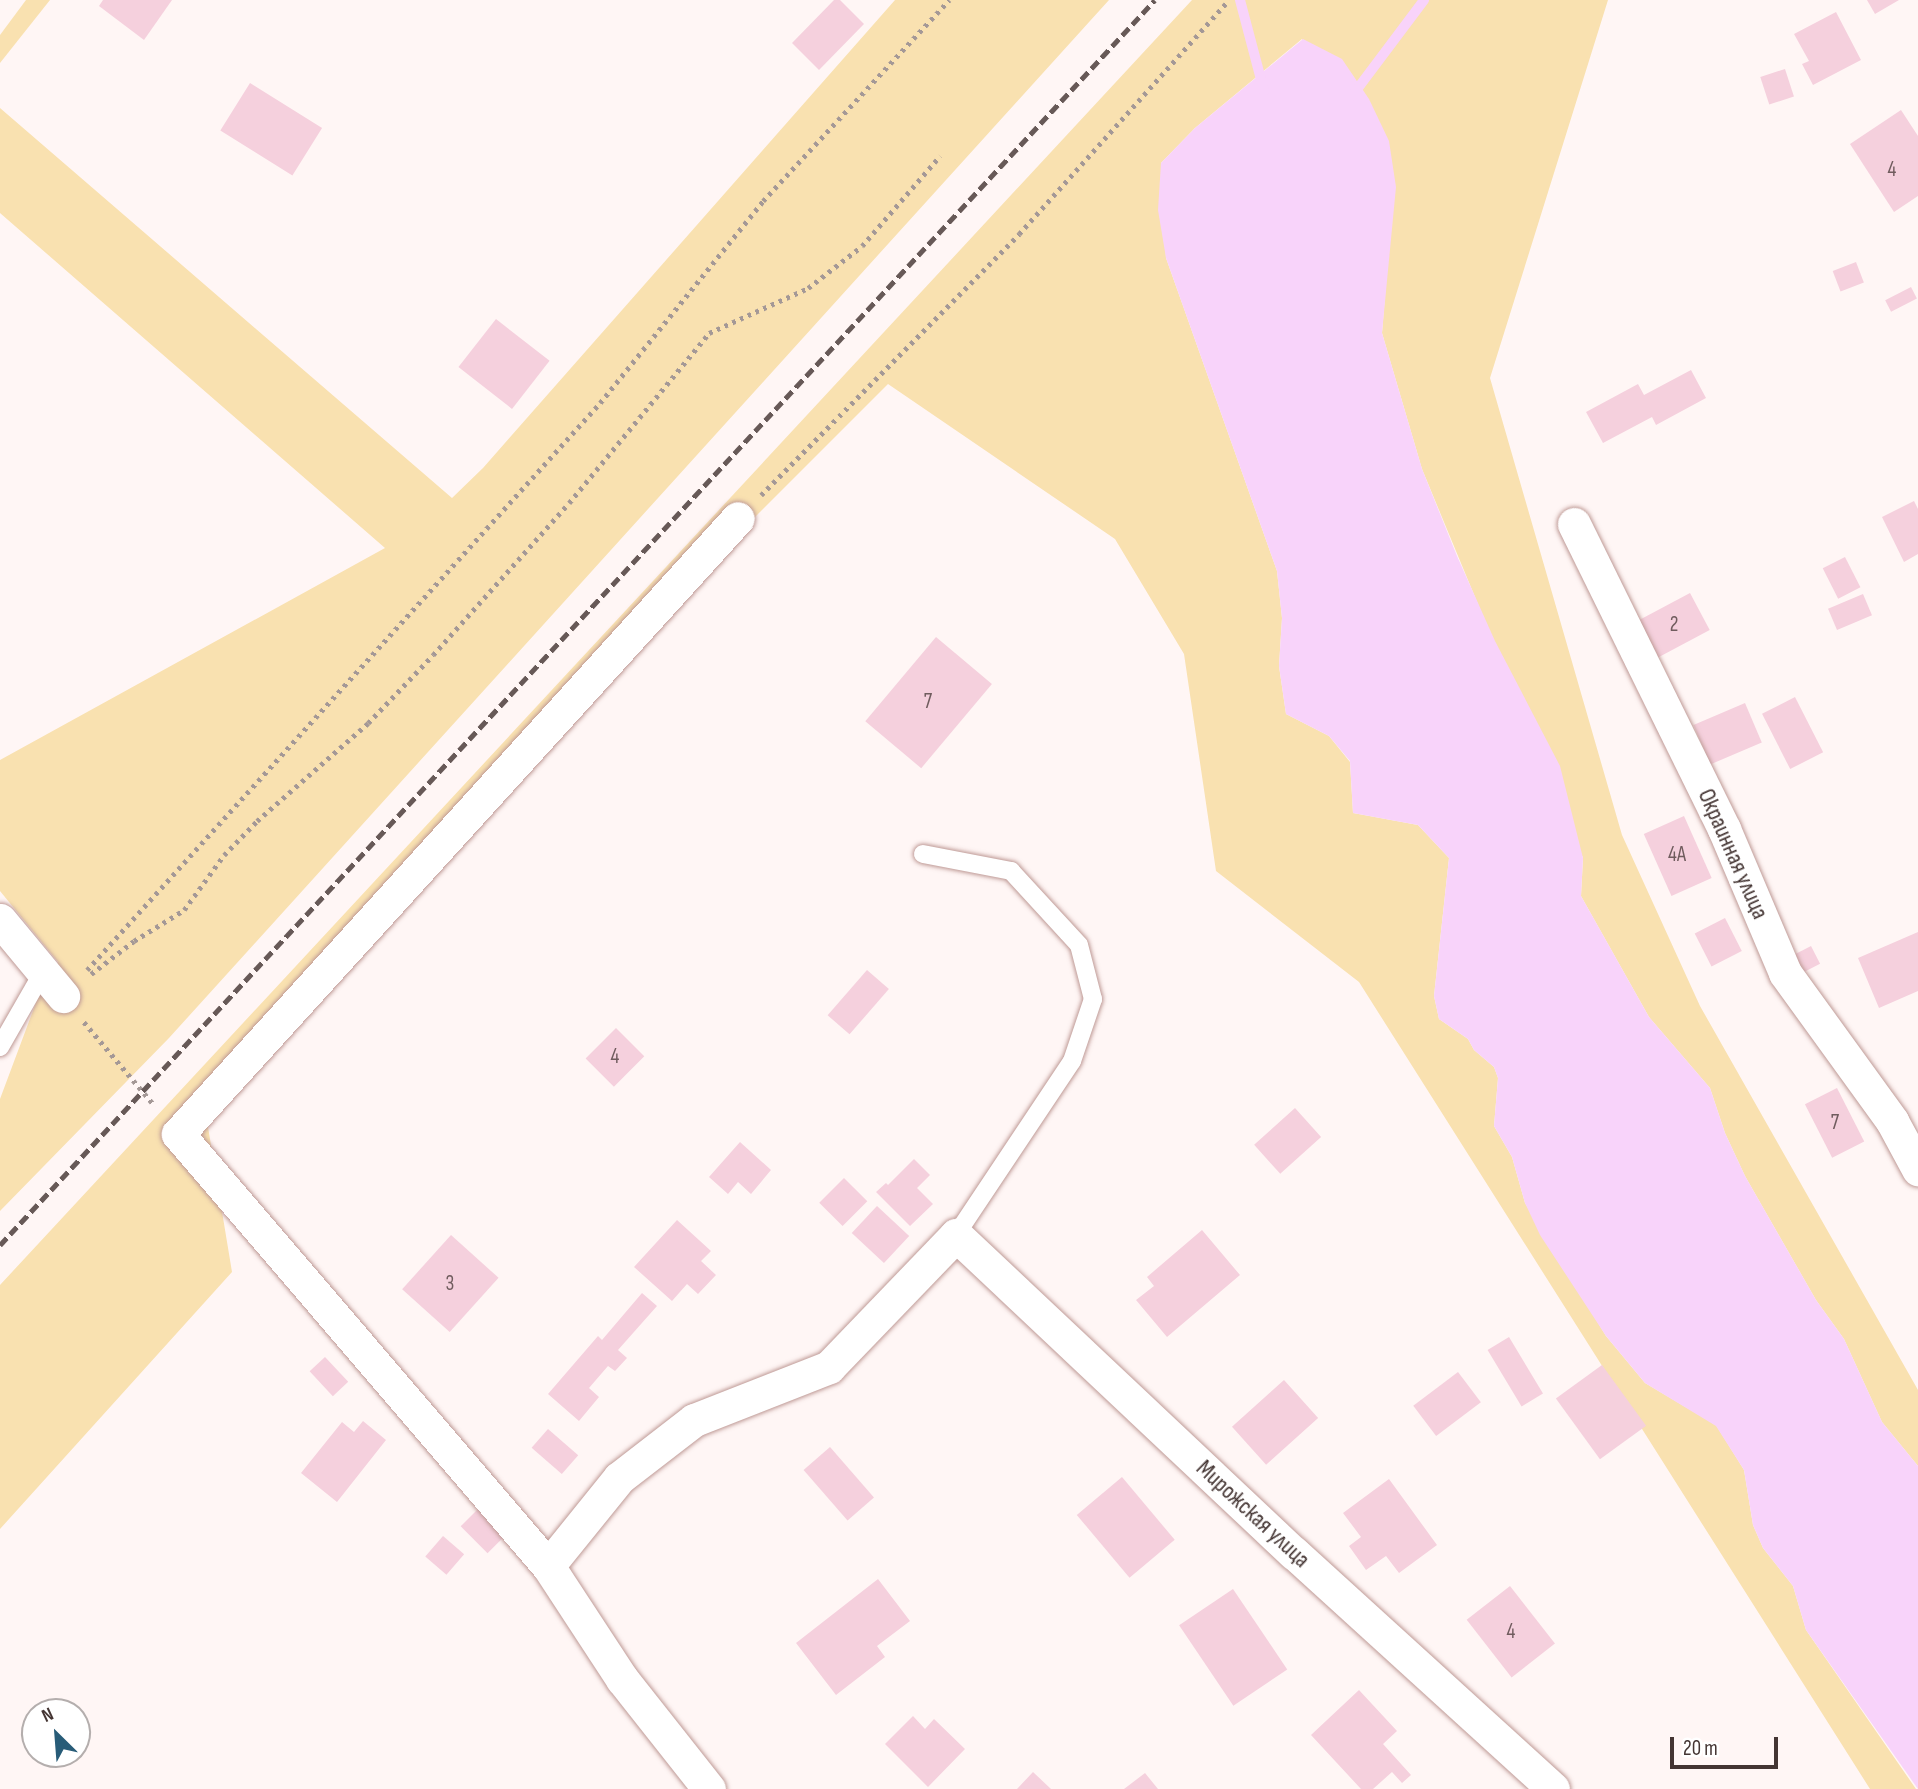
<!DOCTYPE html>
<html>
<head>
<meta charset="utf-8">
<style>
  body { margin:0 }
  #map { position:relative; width:1918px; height:1789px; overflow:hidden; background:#fff6f5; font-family:"Sofia Sans Condensed",sans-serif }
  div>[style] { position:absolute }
  .green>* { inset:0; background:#f9e1b0 }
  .water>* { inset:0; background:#f8d3fa }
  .stream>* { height:10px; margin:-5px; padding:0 5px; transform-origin:5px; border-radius:5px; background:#f8d3fa }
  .building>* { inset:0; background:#f5d0dd; transform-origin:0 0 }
  .path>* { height:4.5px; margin-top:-2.25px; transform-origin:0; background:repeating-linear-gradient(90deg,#a49896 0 3.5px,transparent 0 8.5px) }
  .roads { filter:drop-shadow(0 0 2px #bf9a96) drop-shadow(0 0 2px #bf9a96) }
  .lane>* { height:18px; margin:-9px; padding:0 9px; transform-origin:9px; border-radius:9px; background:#fff }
  .street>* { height:33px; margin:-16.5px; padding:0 16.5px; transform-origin:16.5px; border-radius:16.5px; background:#fff }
  .rail>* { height:5px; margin-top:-2.5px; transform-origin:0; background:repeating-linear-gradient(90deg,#675957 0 10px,transparent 0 15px) }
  span { translate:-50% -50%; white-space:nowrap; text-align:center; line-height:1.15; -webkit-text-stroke:7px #fff; paint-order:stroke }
  .number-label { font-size:21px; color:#705c5e }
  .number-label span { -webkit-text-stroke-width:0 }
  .street-label { font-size:24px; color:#443533 }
  .north { position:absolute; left:21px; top:1698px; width:70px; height:70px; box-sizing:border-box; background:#fff; border:2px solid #b4aead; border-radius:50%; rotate:335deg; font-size:19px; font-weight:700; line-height:28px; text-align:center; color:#443533 }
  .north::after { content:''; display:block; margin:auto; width:24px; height:32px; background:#285c78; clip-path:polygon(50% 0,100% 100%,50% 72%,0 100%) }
  .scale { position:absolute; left:1670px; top:1737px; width:108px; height:32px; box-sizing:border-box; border:4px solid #443533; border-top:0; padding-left:9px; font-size:21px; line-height:24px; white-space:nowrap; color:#443533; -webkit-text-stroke:5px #fff; paint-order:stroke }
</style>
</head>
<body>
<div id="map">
  <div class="green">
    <i style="clip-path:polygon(26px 0,50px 0,0 63px,0 35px)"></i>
    <i style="clip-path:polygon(895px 0,1109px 0,169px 1038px,0 1211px,0 1099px,37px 1000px,58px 962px,0 891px,0 760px,385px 548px,0 213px,0 108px,452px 498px,483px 468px)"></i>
    <i style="clip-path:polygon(1192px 0,1608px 0,1490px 378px,1622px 835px,1700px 1006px,1918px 1390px,1918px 1466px,1882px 1422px,1844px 1339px,1816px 1300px,1745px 1176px,1725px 1133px,1710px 1088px,1649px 1017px,1581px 896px,1583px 858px,1422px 469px,1382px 333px,1386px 283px,1302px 39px,1195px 128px,1161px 163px,1166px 258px,1277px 571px,1282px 618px,1279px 666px,1286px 714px,1329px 736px,1350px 762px,1353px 813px,1418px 825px,1449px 858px,1434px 996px,1439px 1019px,1468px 1039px,1474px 1050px,1494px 1067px,1498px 1078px,1494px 1126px,1512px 1157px,1525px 1203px,1606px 1336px,1645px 1383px,1716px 1425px,1744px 1470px,1753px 1525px,1763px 1548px,1793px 1586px,1806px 1630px,1916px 1789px,1870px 1789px,1359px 982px,1216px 871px,1184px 654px,1115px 539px,888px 384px,746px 526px,207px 1121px,232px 1272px,0 1529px,0 1285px)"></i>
  </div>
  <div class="water">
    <i style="clip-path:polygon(1303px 39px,1342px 59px,1369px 99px,1389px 141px,1396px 187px,1382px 333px,1422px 469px,1457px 556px,1495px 641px,1560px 766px,1583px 858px,1581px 896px,1649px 1017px,1710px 1088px,1725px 1133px,1745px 1176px,1816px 1300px,1844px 1339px,1882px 1422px,1918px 1466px,1918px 1789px,1806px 1630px,1793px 1586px,1763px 1548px,1753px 1525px,1744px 1470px,1716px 1426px,1645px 1383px,1606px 1336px,1540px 1235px,1525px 1203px,1512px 1157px,1494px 1126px,1498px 1078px,1494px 1067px,1474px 1050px,1468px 1039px,1439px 1019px,1434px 996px,1449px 858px,1418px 825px,1353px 813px,1350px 761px,1329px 736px,1286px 714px,1279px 666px,1282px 618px,1277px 571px,1166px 258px,1158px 210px,1161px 163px,1195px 128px)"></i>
  </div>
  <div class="stream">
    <i style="left:1240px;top:0;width:94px;rotate:75.2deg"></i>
    <i style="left:1352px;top:96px;width:120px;rotate:-53.1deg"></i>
  </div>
  <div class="building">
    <i style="clip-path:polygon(103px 0,172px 0,144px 40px,99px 6px)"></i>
    <i style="clip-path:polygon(834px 0,840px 0,864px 24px,819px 70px,792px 43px)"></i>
    <i style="clip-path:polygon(1867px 0,1899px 0,1875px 14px)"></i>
    <i style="clip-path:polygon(1836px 12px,1861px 60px,1813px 85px,1802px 64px,1809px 61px,1794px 34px)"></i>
    <i style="left:1785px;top:69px;width:29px;height:26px;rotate:72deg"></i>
    <i style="left:250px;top:83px;width:85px;height:56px;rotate:32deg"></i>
    <i style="clip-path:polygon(1901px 110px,1918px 136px,1918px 196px,1894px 212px,1850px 144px)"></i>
    <i style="left:1856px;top:262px;width:22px;height:25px;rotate:69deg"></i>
    <i style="left:1911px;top:287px;width:13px;height:29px;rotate:63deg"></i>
    <i style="left:496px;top:319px;width:68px;height:61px;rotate:38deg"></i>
    <i style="clip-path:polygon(1691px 370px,1706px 398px,1656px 425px,1652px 417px,1603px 443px,1586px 412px,1638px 384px,1644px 395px)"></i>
    <i style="clip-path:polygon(1914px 501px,1918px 509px,1918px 554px,1904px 562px,1882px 517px)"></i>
    <i style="left:1845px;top:557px;width:34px;height:25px;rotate:63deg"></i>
    <i style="left:1690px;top:593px;width:42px;height:58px;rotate:62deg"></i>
    <i style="left:1863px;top:594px;width:23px;height:38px;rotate:67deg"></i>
    <i style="left:936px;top:637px;width:73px;height:110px;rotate:40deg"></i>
    <i style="left:1795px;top:697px;width:62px;height:37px;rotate:63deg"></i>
    <i style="left:1745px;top:703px;width:43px;height:56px;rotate:67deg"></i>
    <i style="left:1684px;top:816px;width:68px;height:44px;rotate:66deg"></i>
    <i style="left:1725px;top:918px;width:37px;height:34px;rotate:63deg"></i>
    <i style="clip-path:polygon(1918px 932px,1918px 991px,1879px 1008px,1858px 958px)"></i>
    <i style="left:1811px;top:946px;width:20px;height:24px;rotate:63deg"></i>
    <i style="left:867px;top:970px;width:29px;height:60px;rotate:41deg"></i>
    <i style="left:616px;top:1028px;width:40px;height:43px;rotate:45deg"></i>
    <i style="left:1837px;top:1088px;width:60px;height:36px;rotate:63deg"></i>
    <i style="left:1295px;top:1108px;width:39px;height:55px;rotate:48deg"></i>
    <i style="clip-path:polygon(740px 1142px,771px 1170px,751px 1194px,738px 1182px,728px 1194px,709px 1177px)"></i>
    <i style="clip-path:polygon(914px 1159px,930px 1175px,917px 1188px,933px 1204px,910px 1226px,876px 1192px,886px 1183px,888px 1185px)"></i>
    <i style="left:844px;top:1178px;width:33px;height:35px;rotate:45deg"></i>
    <i style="left:877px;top:1206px;width:44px;height:37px;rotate:43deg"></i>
    <i style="clip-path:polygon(677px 1220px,711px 1251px,701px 1261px,716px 1275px,698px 1294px,687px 1284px,672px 1301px,634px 1267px)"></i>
    <i style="clip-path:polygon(1202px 1230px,1240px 1275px,1167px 1337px,1136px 1300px,1154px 1286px,1147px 1277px)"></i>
    <i style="left:451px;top:1235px;width:64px;height:73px;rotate:42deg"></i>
    <i style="clip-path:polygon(642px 1293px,657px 1306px,618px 1350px,627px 1358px,615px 1371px,608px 1366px,589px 1388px,599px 1397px,579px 1421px,548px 1394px,598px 1336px,602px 1340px)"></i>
    <i style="left:1509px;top:1337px;width:66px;height:25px;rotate:59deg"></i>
    <i style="left:325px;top:1357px;width:34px;height:21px;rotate:47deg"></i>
    <i style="left:1602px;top:1365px;width:75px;height:57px;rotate:54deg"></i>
    <i style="left:1458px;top:1372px;width:38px;height:56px;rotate:53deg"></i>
    <i style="left:1284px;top:1380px;width:51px;height:70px;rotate:48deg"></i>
    <i style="clip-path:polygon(363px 1421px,386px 1440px,337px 1502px,301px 1473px,342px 1422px,354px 1432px)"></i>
    <i style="left:548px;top:1429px;width:40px;height:25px;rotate:41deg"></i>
    <i style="left:830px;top:1447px;width:67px;height:35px;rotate:49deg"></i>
    <i style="left:1122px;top:1477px;width:82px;height:59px;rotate:50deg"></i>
    <i style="clip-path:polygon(1389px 1479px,1437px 1545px,1399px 1573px,1386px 1556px,1366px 1570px,1349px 1546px,1361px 1537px,1343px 1513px)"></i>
    <i style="left:484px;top:1503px;width:38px;height:33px;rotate:45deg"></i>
    <i style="left:443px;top:1536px;width:28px;height:27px;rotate:41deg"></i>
    <i style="clip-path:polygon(878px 1579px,910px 1621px,877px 1646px,885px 1657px,836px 1695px,796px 1643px)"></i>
    <i style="left:1510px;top:1586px;width:73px;height:55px;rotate:52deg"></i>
    <i style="left:1233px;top:1589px;width:97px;height:65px;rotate:56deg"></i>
    <i style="clip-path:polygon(1359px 1690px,1397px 1731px,1383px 1744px,1411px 1775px,1402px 1783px,1392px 1772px,1373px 1789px,1361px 1789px,1311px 1735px)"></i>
    <i style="clip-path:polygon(913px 1716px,925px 1729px,934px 1719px,965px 1749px,928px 1787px,885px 1744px)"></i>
    <i style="clip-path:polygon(1033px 1772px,1051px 1789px,1017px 1789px)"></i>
    <i style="clip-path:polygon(1145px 1773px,1158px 1789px,1124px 1789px)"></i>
  </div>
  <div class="path">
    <i style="left:761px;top:495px;width:367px;rotate:-45.3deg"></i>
    <i style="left:1019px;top:234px;width:314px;rotate:-48.1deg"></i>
    <i style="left:87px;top:970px;width:765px;rotate:-47.86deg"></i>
    <i style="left:600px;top:403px;width:260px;rotate:-51.1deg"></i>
    <i style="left:763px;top:201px;width:274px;rotate:-47.2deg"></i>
    <i style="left:91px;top:974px;width:54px;rotate:-37.5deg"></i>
    <i style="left:134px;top:941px;width:59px;rotate:-31.8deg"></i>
    <i style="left:184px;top:910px;width:68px;rotate:-54deg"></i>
    <i style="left:224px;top:855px;width:47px;rotate:-45.9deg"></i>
    <i style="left:257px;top:821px;width:148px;rotate:-41.4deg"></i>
    <i style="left:368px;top:723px;width:94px;rotate:-46.3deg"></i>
    <i style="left:433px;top:655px;width:204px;rotate:-48.2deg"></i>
    <i style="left:569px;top:503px;width:220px;rotate:-50.5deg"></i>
    <i style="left:709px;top:333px;width:109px;rotate:-24.4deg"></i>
    <i style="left:808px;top:288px;width:68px;rotate:-37.9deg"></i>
    <i style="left:862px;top:246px;width:119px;rotate:-49.1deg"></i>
    <i style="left:84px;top:1022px;width:110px;rotate:49.8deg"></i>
  </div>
  <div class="roads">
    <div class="lane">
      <i style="left:923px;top:854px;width:90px;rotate:10.9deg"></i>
      <i style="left:1011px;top:871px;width:100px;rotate:47.4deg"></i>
      <i style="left:1079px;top:945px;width:56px;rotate:75.5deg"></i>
      <i style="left:1093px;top:999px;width:65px;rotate:108.7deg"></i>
      <i style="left:1072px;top:1061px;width:209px;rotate:123.7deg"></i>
      <i style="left:0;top:1047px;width:86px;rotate:-60.2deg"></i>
    </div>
    <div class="street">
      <i style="left:1574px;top:524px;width:340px;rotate:63.8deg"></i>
      <i style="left:1724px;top:829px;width:156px;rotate:67deg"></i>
      <i style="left:1785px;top:973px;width:183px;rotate:54.1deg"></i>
      <i style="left:1892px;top:1121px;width:55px;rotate:61.6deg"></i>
      <i style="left:0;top:920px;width:99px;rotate:50.3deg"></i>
      <i style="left:548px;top:1566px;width:113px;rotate:-51.1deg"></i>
      <i style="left:619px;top:1478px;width:95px;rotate:-37.7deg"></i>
      <i style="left:694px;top:1420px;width:145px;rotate:-21.4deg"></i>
      <i style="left:829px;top:1367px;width:183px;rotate:-46.1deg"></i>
      <i style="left:956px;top:1235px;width:464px;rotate:43.3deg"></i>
      <i style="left:1294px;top:1553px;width:350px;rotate:42.3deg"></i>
      <i style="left:709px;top:1789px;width:140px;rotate:-128.3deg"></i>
      <i style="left:622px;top:1679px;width:135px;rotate:-123.2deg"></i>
      <i style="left:548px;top:1566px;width:569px;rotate:-130.58deg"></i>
      <i style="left:178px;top:1134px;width:832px;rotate:-47.73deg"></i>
    </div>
  </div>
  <div class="rail">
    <i style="left:0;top:1245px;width:1698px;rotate:-47.15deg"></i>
  </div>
  <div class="number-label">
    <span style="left:1892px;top:170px">4</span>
    <span style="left:1674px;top:625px">2</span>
    <span style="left:928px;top:702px">7</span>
    <span style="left:1677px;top:855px">4А</span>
    <span style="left:615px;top:1057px">4</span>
    <span style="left:1835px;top:1123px">7</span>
    <span style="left:450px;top:1284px">3</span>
    <span style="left:1511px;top:1632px">4</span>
  </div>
  <div class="street-label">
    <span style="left:1733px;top:854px;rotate:66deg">Окраинная улица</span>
    <span style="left:1253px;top:1514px;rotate:43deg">Мирожская улица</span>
  </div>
  <div class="north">N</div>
  <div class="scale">20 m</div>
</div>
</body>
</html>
